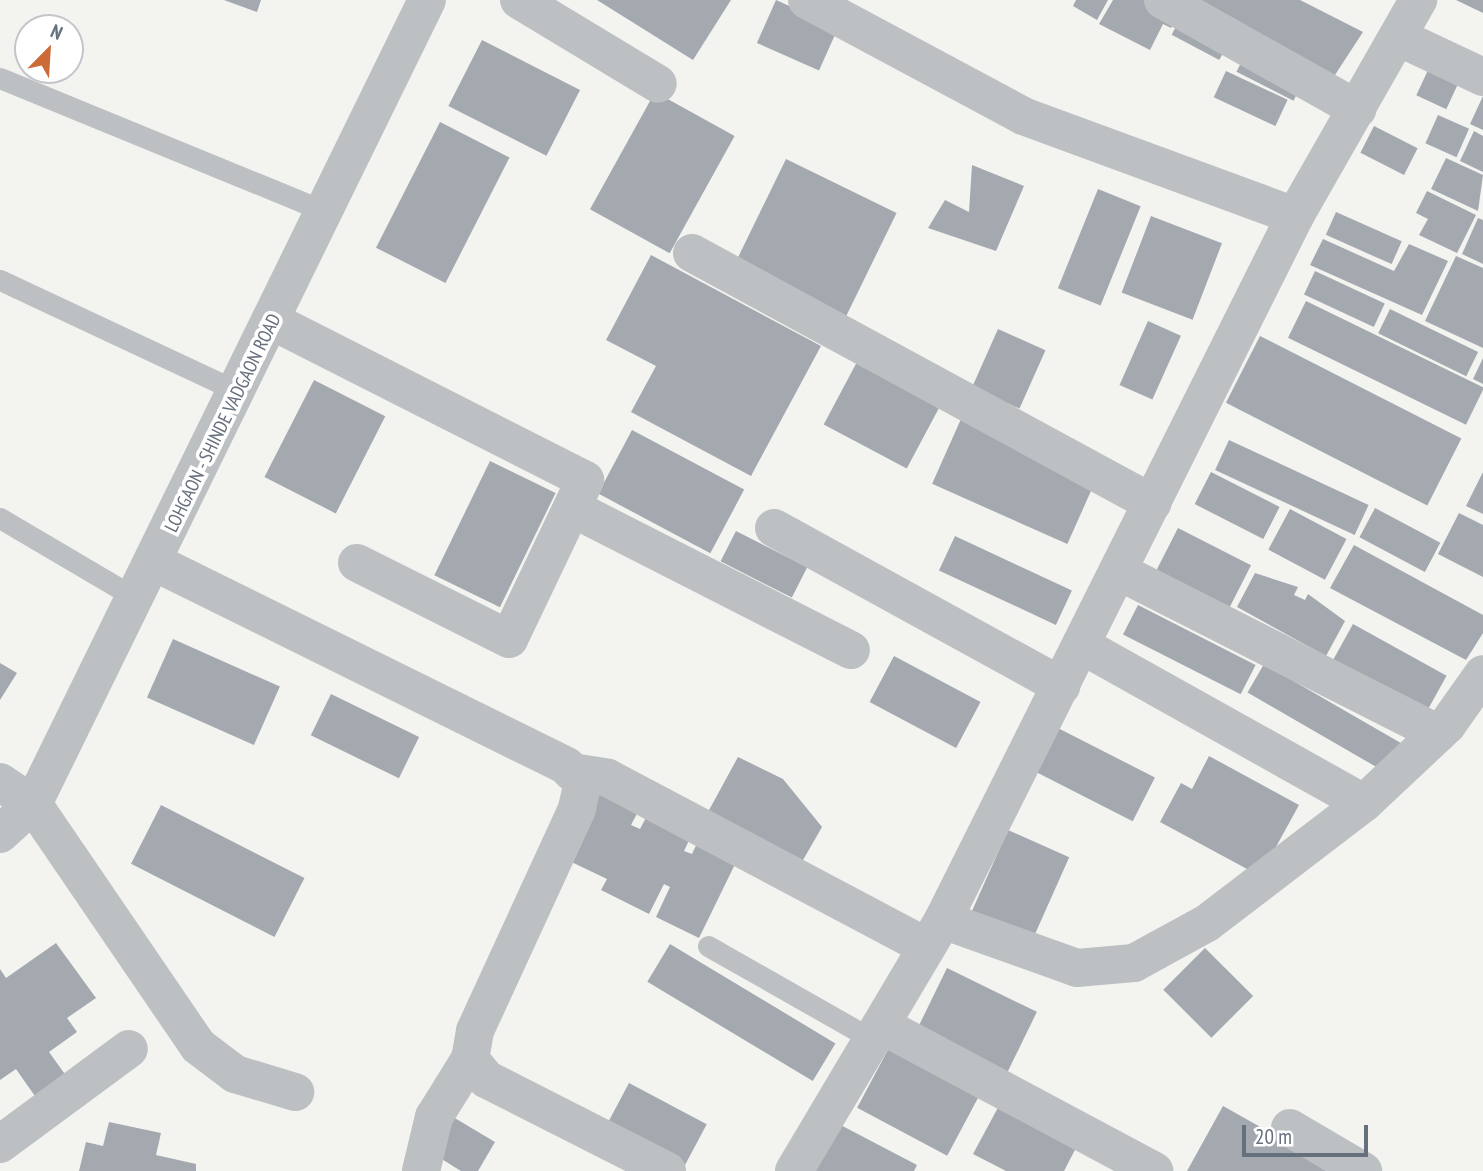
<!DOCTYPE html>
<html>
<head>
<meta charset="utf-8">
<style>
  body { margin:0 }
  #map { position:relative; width:1483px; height:1171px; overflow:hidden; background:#f3f3f0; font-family:"PT Sans Narrow",sans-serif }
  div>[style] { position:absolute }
  .building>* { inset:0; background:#a4a9af; transform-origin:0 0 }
  .service>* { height:21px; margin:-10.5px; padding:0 10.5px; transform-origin:10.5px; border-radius:10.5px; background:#bdc0c3 }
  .minor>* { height:38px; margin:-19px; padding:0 19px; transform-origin:19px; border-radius:19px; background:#bdc0c3 }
  .tertiary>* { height:38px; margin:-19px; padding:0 19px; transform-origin:19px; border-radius:19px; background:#bdc0c3 }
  span { translate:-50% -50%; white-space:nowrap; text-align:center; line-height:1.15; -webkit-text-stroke:7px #fff; paint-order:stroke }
  .street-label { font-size:19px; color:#66707d }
  .north { position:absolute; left:14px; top:14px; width:70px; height:70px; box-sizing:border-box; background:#fff; border:2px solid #c2c6cb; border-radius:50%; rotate:24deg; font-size:19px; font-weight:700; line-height:28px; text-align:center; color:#66707d }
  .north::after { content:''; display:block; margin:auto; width:24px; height:32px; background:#cc6b38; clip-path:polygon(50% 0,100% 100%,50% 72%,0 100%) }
  .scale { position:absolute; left:1242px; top:1125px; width:126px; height:32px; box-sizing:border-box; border:4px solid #66707d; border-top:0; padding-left:9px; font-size:21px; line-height:24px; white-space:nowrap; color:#66707d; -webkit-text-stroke:5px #fff; paint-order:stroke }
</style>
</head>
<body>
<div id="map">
  <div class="building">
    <i style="clip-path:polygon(224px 0,261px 0,257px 12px)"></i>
    <i style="clip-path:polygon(597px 0,731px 0,693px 60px)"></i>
    <i style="left:776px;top:0;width:68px;height:47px;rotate:24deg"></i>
    <i style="clip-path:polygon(1076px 0,1108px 0,1097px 20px,1073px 6px)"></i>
    <i style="clip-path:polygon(1113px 0,1154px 0,1179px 14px,1171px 28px,1163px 24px,1150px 50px,1099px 24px)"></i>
    <i style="clip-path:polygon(1197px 0,1300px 0,1363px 32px,1333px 78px)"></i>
    <i style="clip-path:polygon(1456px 0,1483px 0,1483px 13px)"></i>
    <i style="left:1181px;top:17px;width:54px;height:20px;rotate:28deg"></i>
    <i style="left:482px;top:40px;width:110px;height:74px;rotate:27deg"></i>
    <i style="left:1246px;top:53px;width:64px;height:21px;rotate:27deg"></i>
    <i style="left:1429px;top:68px;width:33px;height:30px;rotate:25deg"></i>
    <i style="left:1226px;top:71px;width:68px;height:29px;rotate:25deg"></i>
    <i style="left:655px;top:92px;width:91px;height:134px;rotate:29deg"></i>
    <i style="clip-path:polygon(1483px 96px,1483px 130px,1470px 124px)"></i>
    <i style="left:1438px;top:115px;width:34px;height:31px;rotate:24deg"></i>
    <i style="left:440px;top:122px;width:78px;height:141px;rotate:27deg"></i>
    <i style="left:1374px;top:126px;width:49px;height:30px;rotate:27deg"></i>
    <i style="clip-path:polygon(1474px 131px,1483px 136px,1483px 172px,1460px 161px)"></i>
    <i style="clip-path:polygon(1446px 158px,1483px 175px,1478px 211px,1431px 189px)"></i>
    <i style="left:786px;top:159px;width:123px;height:124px;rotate:26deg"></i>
    <i style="clip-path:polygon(972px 165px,1024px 186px,996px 251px,928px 228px,945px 200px,969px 212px)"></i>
    <i style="left:1098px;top:189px;width:46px;height:107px;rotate:22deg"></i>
    <i style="clip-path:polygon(1427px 191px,1476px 215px,1457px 253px,1419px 235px,1428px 219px,1416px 213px)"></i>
    <i style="left:1336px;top:212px;width:72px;height:25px;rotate:24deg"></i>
    <i style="left:1151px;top:216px;width:76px;height:82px;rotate:21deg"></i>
    <i style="clip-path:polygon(1478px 218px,1483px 220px,1483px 264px,1462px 254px)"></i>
    <i style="clip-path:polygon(1323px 239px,1394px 271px,1409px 244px,1448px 261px,1422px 315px,1310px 265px)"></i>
    <i style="clip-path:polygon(651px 255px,821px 346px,751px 476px,631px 412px,656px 366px,606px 340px)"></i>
    <i style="clip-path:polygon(1456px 256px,1483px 268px,1483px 348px,1425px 321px)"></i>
    <i style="left:1315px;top:271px;width:77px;height:26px;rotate:25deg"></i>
    <i style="left:1306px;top:301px;width:198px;height:41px;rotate:26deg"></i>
    <i style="left:1390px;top:309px;width:98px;height:27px;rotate:26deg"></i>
    <i style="left:1148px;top:321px;width:36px;height:70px;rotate:24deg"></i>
    <i style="left:998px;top:329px;width:52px;height:64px;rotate:24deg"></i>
    <i style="left:1260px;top:336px;width:226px;height:75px;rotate:27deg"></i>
    <i style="clip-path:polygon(1483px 358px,1483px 384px,1473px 379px)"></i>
    <i style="left:858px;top:360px;width:94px;height:73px;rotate:28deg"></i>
    <i style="left:314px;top:380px;width:80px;height:109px;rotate:27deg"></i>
    <i style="left:961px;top:419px;width:148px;height:71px;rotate:24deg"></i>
    <i style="left:632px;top:430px;width:127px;height:72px;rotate:28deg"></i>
    <i style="left:1229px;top:440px;width:154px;height:33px;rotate:25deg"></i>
    <i style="left:490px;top:461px;width:73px;height:127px;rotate:26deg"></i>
    <i style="left:1211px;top:472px;width:77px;height:36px;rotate:27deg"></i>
    <i style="clip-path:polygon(1483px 472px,1483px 514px,1466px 506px)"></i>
    <i style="left:1375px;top:508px;width:74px;height:33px;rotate:28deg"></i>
    <i style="left:1290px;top:509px;width:64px;height:46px;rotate:28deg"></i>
    <i style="clip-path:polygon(1459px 513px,1483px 525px,1483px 577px,1438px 554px)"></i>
    <i style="left:1178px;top:528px;width:82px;height:52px;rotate:27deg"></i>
    <i style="left:736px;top:531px;width:80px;height:34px;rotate:27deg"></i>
    <i style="left:955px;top:536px;width:129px;height:38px;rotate:25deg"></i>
    <i style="clip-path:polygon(1354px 545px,1483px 615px,1483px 633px,1466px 660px,1330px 588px)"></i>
    <i style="clip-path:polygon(1255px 573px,1298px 587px,1294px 595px,1305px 600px,1308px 594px,1345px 621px,1326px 656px,1237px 607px)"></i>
    <i style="left:1138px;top:605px;width:132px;height:33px;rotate:27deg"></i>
    <i style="left:1353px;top:624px;width:107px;height:44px;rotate:29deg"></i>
    <i style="left:173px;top:639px;width:117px;height:64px;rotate:24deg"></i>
    <i style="left:894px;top:656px;width:98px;height:52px;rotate:28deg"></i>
    <i style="clip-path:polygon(0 663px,17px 673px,0 700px)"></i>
    <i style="left:1264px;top:664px;width:159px;height:33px;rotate:30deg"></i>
    <i style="left:331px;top:694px;width:98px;height:46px;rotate:26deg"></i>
    <i style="left:1048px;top:723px;width:120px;height:49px;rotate:27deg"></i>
    <i style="clip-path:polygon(1209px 756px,1299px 805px,1260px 876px,1160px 822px,1181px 783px,1192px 789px)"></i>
    <i style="clip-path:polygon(738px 757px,783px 779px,822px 827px,795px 874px,702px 823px)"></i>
    <i style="clip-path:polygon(597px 782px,642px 804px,631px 825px,640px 829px,649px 812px,692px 834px,684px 851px,692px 854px,700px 837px,739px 856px,699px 938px,656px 917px,670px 887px,664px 884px,649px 914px,601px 890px,607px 879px,561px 857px)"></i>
    <i style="left:161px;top:805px;width:161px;height:66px;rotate:27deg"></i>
    <i style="left:1008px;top:830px;width:67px;height:93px;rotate:24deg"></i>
    <i style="clip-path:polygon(56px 943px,96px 998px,67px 1018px,77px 1032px,49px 1052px,67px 1077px,37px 1099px,16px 1069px,0 1080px,0 969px,6px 978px)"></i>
    <i style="left:670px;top:944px;width:193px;height:44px;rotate:31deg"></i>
    <i style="left:1205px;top:948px;width:68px;height:59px;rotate:45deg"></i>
    <i style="left:947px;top:968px;width:100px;height:72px;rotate:26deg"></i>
    <i style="left:890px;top:1046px;width:102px;height:70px;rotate:28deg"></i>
    <i style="left:629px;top:1083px;width:88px;height:49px;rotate:28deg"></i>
    <i style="clip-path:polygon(1001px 1102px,1079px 1142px,1064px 1171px,1006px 1171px,973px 1154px)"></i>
    <i style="clip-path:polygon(1223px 1106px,1339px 1171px,1187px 1171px)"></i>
    <i style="clip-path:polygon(448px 1114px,495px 1142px,478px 1171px,461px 1171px,427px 1150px)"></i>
    <i style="clip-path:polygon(831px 1120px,917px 1165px,914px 1171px,804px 1171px)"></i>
    <i style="clip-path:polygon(109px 1122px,161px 1133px,156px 1155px,196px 1164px,196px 1171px,79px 1171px,86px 1142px,103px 1146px)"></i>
  </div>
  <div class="service">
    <i style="left:0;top:78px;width:353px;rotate:22.3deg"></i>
    <i style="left:0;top:280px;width:264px;rotate:25.1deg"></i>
    <i style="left:0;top:518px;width:158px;rotate:30.5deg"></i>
    <i style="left:708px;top:946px;width:189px;rotate:29.6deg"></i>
  </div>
  <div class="minor">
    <i style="left:519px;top:0;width:162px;rotate:31.1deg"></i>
    <i style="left:807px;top:0;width:245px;rotate:28.2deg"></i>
    <i style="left:1023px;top:116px;width:290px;rotate:20.2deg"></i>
    <i style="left:1163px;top:0;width:223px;rotate:29.3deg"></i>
    <i style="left:1398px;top:37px;width:94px;rotate:25.2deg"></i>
    <i style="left:692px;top:253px;width:524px;rotate:28.52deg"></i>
    <i style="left:274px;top:322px;width:349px;rotate:26.9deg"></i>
    <i style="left:585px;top:480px;width:176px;rotate:115.5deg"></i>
    <i style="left:509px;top:639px;width:170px;rotate:-153.4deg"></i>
    <i style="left:572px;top:508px;width:313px;rotate:27deg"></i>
    <i style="left:774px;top:528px;width:328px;rotate:28.8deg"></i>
    <i style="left:154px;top:562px;width:460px;rotate:26.3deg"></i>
    <i style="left:566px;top:766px;width:23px;rotate:43deg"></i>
    <i style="left:583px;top:782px;width:28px;rotate:103deg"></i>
    <i style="left:577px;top:809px;width:244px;rotate:114.7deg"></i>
    <i style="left:475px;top:1031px;width:28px;rotate:100deg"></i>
    <i style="left:470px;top:1059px;width:26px;rotate:51deg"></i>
    <i style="left:486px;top:1079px;width:203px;rotate:26.9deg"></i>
    <i style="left:1118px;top:571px;width:359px;rotate:26.9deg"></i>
    <i style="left:1081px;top:645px;width:324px;rotate:29.2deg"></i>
    <i style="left:572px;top:772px;width:36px;rotate:9deg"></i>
    <i style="left:608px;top:778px;width:361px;rotate:27.9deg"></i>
    <i style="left:0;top:782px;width:40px;rotate:34deg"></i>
    <i style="left:33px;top:804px;width:293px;rotate:55.7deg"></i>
    <i style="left:198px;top:1046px;width:46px;rotate:37.1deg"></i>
    <i style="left:235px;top:1074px;width:63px;rotate:16.7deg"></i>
    <i style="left:943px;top:920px;width:142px;rotate:19.7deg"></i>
    <i style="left:1077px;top:968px;width:57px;rotate:-5deg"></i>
    <i style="left:1134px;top:963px;width:83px;rotate:-28.7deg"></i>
    <i style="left:1207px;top:923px;width:198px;rotate:-37.4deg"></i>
    <i style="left:1364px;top:803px;width:114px;rotate:-43.2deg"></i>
    <i style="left:1447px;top:725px;width:62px;rotate:-54.8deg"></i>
    <i style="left:881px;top:1025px;width:310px;rotate:28.1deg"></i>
    <i style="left:1290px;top:1128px;width:85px;rotate:30.5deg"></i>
    <i style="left:0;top:1144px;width:160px;rotate:-36.4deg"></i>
    <i style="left:421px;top:1171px;width:56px;rotate:-76.5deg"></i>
    <i style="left:434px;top:1117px;width:68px;rotate:-58.2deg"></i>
    <i style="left:794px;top:1171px;width:292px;rotate:-59.3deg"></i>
    <i style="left:943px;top:920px;width:787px;rotate:-63.43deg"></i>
    <i style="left:1295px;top:216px;width:249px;rotate:-60.3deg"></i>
  </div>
  <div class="tertiary">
    <i style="left:0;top:834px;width:45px;rotate:-42.3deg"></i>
    <i style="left:33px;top:804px;width:895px;rotate:-63.89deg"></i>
  </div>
  <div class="street-label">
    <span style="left:223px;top:423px;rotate:-64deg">LOHGAON - SHINDE VADGAON ROAD</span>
  </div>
  <div class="north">N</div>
  <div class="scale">20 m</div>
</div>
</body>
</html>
